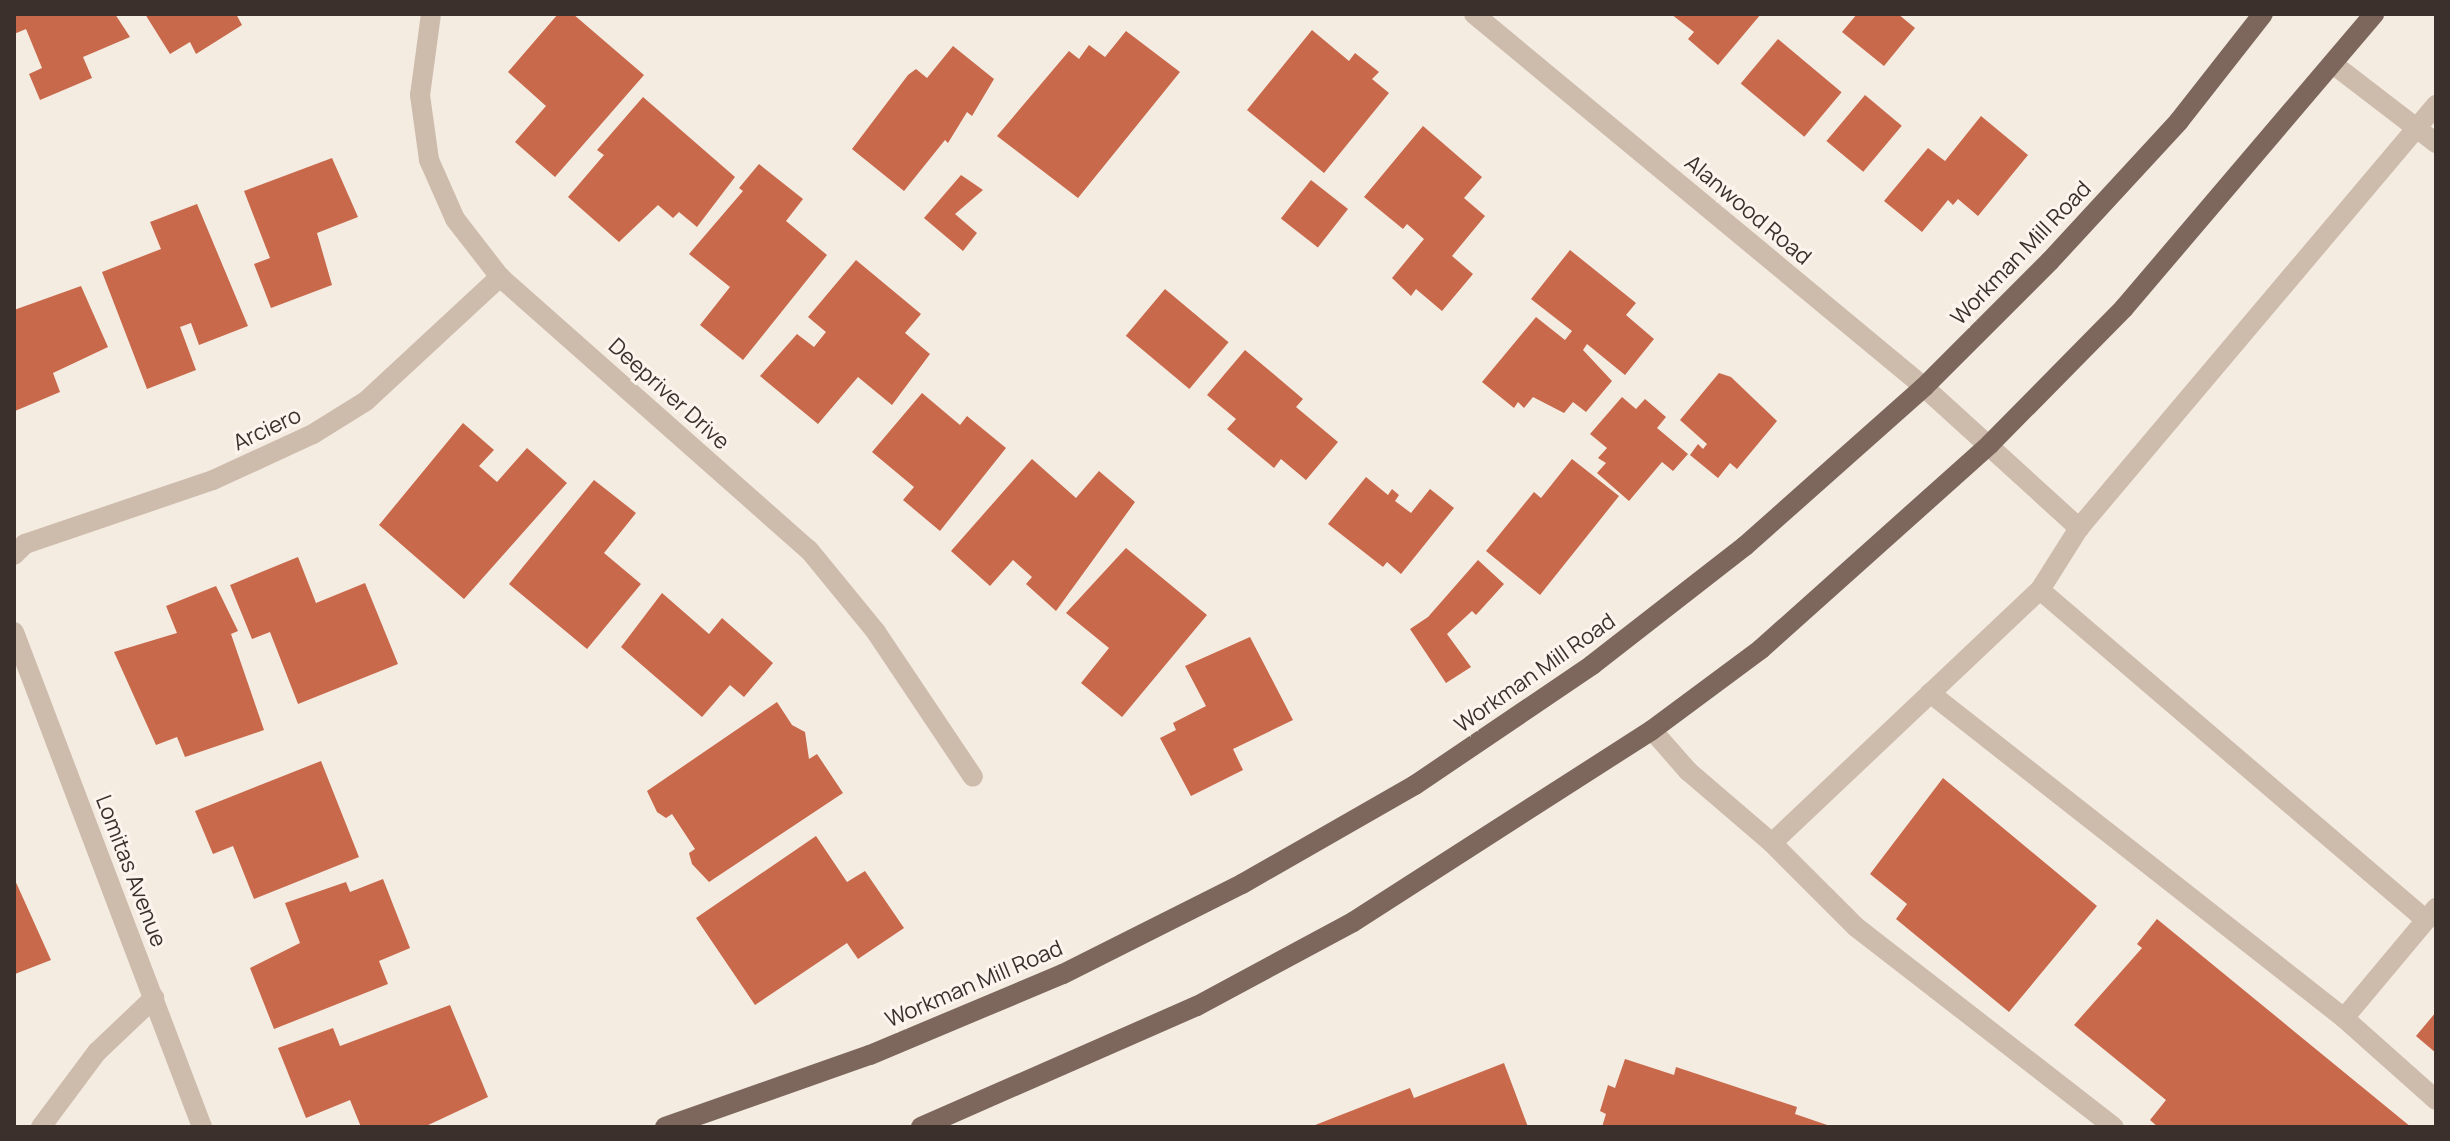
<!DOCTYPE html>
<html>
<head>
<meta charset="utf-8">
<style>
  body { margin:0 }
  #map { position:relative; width:2450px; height:1141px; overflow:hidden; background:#f4ebe1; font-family:Manrope,sans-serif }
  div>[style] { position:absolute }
  .building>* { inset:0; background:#c8694b; transform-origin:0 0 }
  .minor>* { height:20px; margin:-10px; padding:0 10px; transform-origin:10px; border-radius:10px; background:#cdbbac }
  .major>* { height:20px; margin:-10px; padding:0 10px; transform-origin:10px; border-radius:10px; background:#7d675c }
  span { translate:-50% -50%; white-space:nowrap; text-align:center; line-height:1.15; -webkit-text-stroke:6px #fbf5ee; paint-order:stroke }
  .street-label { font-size:22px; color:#3b302b }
  .frame { position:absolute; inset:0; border:16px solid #3b302b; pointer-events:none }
</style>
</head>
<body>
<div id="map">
  <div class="building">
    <i style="clip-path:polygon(14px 14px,115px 14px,130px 37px,83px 57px,92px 78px,40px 100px,29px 74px,42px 68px,26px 29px,14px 34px)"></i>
    <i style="clip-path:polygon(145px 14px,236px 14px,242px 25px,196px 54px,190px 42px,170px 54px)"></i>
    <i style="clip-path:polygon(558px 14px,573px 14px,644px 75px,555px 177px,515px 142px,546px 106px,508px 72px)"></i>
    <i style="clip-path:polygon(1671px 14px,1761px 14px,1718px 65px,1688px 39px,1694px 32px)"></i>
    <i style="clip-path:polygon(1857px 14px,1898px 14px,1915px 28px,1884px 66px,1842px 32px)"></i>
    <i style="clip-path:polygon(1312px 30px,1349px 61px,1355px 53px,1379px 72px,1372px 79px,1389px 93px,1324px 173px,1247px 110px)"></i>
    <i style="clip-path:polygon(1126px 31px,1180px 72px,1078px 198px,997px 136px,1069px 51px,1079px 59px,1089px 45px,1105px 57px)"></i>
    <i style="left:1778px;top:39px;width:83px;height:58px;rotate:40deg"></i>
    <i style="clip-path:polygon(953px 46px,994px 79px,972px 116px,967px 112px,948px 143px,945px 140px,904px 191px,852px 149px,908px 75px,916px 69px,927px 78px)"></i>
    <i style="left:1865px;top:95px;width:48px;height:60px;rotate:40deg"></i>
    <i style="clip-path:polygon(643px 97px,735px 177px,697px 227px,679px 212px,673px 218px,658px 205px,619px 242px,568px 197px,604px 155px,597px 150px)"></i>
    <i style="clip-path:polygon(1981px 116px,2028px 155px,1978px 216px,1958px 199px,1953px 205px,1948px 200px,1922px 232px,1884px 201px,1928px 148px,1945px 161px)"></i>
    <i style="clip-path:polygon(1423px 126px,1482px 177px,1464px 198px,1485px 216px,1452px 256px,1473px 274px,1442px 311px,1416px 289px,1411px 296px,1392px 278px,1424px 239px,1407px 224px,1403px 229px,1364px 197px)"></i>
    <i style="clip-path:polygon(332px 158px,358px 217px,317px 233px,332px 285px,271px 308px,254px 264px,270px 258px,244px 191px)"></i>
    <i style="clip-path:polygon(759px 164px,803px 199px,786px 221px,827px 255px,743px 360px,700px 325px,730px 287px,689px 254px,743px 191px,739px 188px)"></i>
    <i style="clip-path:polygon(961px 175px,983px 190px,955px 214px,977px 233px,963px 251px,924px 218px)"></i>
    <i style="left:1311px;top:180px;width:47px;height:49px;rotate:38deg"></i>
    <i style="clip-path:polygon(197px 204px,248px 326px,199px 345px,191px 323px,180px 327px,196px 370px,147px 389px,102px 272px,161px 249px,150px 222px)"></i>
    <i style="clip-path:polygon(1570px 250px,1636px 303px,1626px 315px,1654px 339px,1625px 375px,1587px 344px,1583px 350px,1612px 381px,1586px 412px,1573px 402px,1564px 413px,1533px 397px,1524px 408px,1518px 402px,1514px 408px,1482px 382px,1536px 317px,1565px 340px,1572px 331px,1531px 299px)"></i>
    <i style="clip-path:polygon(856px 260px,921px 314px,905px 333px,930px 354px,892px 405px,858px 377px,818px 424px,760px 376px,797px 334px,814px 347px,826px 332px,808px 317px)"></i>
    <i style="clip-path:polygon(81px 286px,108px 347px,53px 373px,60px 392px,15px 411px,14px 310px)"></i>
    <i style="left:1165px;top:289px;width:83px;height:61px;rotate:40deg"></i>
    <i style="clip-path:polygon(1245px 350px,1303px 399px,1296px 407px,1338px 442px,1306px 480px,1281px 459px,1274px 468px,1227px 429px,1236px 419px,1207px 395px)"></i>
    <i style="clip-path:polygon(1719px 373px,1731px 377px,1777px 421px,1737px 469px,1730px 463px,1718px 478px,1690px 455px,1698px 444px,1703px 449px,1707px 444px,1680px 420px)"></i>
    <i style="clip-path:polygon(922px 393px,960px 425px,967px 416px,1006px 448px,940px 531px,903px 500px,914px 487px,872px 452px)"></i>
    <i style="clip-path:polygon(1622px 397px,1636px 409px,1645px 399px,1666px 417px,1657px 428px,1688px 454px,1673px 471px,1662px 462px,1629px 501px,1597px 473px,1606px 463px,1598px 458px,1607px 448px,1590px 434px)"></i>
    <i style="clip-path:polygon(463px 423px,494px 450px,479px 466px,497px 482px,527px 448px,567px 483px,464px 599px,379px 525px)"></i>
    <i style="clip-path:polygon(1032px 459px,1076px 498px,1099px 471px,1135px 502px,1056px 611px,1026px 584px,1032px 577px,1013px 560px,990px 586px,951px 551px)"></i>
    <i style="clip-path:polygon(1572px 459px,1619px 496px,1540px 595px,1486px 551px,1534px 492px,1541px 498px)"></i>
    <i style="clip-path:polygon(1366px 477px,1388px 495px,1392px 489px,1399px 495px,1395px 501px,1411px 513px,1430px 489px,1454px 508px,1401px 574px,1387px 562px,1383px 567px,1328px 524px)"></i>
    <i style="clip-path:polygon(594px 480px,636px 513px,604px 553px,641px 584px,587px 649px,509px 584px)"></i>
    <i style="clip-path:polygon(1126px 548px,1207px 615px,1122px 717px,1081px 683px,1109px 648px,1066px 613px)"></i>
    <i style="clip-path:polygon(298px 557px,316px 603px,365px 583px,398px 664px,298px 704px,270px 632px,252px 639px,230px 585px)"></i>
    <i style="clip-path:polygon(1478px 560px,1504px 584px,1476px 615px,1472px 611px,1447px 634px,1471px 667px,1446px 683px,1410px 629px,1428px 617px)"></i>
    <i style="clip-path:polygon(216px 586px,238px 631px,231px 634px,264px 730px,185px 757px,177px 737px,156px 745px,114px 652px,177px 633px,166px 606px)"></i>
    <i style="clip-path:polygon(662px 593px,709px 634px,722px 618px,773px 663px,744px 697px,730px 685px,702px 717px,621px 647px)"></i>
    <i style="clip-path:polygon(1250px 637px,1293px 720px,1233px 749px,1243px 770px,1191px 796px,1160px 738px,1176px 730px,1173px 723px,1206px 706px,1185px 666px)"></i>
    <i style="clip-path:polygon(777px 702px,792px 725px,805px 732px,809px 759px,817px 754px,843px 793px,709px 882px,692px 864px,689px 853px,695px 849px,672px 814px,666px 818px,657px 812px,647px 791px)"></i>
    <i style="clip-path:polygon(321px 761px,359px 857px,254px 899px,233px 846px,213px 854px,195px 811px)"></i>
    <i style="clip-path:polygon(1943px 778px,2097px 906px,2009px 1012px,1896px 919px,1907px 904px,1870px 874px)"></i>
    <i style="clip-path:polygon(816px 836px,847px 882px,865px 871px,904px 928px,858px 959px,847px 943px,755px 1005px,696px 918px)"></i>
    <i style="clip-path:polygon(14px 878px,51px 960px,15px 974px,14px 972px)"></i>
    <i style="clip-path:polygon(383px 879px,410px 948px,379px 961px,388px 984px,274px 1029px,250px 968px,300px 943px,285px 903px,346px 882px,350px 892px)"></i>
    <i style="clip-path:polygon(2157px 919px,2411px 1127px,2158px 1127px,2150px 1120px,2166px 1100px,2074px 1025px,2142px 948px,2137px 944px)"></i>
    <i style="clip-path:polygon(450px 1005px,488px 1097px,424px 1127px,361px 1127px,350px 1100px,306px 1118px,278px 1048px,333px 1028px,340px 1046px)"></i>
    <i style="clip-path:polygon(2436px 1012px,2436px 1053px,2416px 1036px)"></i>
    <i style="clip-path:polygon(1625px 1059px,1674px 1075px,1676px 1067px,1797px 1107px,1795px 1114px,1833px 1127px,1602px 1127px,1606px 1114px,1600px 1111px,1608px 1085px,1615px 1088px)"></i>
    <i style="clip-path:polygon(1504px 1063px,1528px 1127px,1310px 1127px,1410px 1088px,1414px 1098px)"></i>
  </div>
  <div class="minor">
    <i style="left:431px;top:14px;width:82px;rotate:97.7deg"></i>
    <i style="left:420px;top:95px;width:66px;rotate:82.1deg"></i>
    <i style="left:429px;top:160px;width:64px;rotate:66.2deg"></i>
    <i style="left:455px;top:219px;width:73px;rotate:52.2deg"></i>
    <i style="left:500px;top:277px;width:412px;rotate:41.5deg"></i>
    <i style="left:809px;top:550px;width:106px;rotate:50.7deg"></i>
    <i style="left:876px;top:632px;width:174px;rotate:56.2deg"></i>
    <i style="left:1474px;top:14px;width:584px;rotate:39.65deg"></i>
    <i style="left:1924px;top:387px;width:210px;rotate:42.3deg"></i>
    <i style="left:2079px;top:528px;width:73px;rotate:122.2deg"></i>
    <i style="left:2040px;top:590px;width:508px;rotate:40.53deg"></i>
    <i style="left:2426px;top:920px;width:16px;rotate:-50deg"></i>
    <i style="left:2333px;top:64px;width:130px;rotate:37.5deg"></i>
    <i style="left:2079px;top:528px;width:554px;rotate:-49.84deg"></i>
    <i style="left:14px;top:555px;width:16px;rotate:-45deg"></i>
    <i style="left:25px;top:544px;width:199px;rotate:-18.8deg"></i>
    <i style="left:213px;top:480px;width:110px;rotate:-24.7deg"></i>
    <i style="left:313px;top:434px;width:62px;rotate:-31.9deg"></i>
    <i style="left:366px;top:401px;width:183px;rotate:-42.8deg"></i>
    <i style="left:14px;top:632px;width:529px;rotate:69.2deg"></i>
    <i style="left:1930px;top:693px;width:526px;rotate:38.13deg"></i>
    <i style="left:1652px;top:730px;width:55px;rotate:48.7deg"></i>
    <i style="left:1688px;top:771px;width:111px;rotate:40.6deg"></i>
    <i style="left:1772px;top:843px;width:119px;rotate:45deg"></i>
    <i style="left:1856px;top:927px;width:326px;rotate:37.8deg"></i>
    <i style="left:1772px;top:843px;width:369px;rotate:-43.4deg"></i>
    <i style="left:2426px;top:920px;width:128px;rotate:129.9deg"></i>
    <i style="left:2344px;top:1018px;width:123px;rotate:41.7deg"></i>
    <i style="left:41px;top:1127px;width:94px;rotate:-53.3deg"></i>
    <i style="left:97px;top:1052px;width:79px;rotate:-43.5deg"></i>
  </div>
  <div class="major">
    <i style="left:665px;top:1127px;width:217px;rotate:-19.4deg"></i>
    <i style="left:870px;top:1055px;width:209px;rotate:-22.8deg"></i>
    <i style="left:1063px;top:974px;width:200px;rotate:-26.7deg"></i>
    <i style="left:1242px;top:884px;width:199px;rotate:-29.8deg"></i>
    <i style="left:1415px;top:785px;width:214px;rotate:-34.1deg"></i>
    <i style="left:1592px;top:665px;width:194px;rotate:-37.9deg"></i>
    <i style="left:1745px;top:546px;width:239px;rotate:-41.6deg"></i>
    <i style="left:1924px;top:387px;width:178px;rotate:-45deg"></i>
    <i style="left:2050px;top:261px;width:190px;rotate:-47.3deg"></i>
    <i style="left:2179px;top:121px;width:136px;rotate:-51.9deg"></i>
    <i style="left:921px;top:1127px;width:301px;rotate:-23.7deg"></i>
    <i style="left:1197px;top:1006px;width:177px;rotate:-28.3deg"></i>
    <i style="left:1353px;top:922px;width:355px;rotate:-32.7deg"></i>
    <i style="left:1652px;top:730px;width:136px;rotate:-36.6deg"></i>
    <i style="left:1761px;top:649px;width:307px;rotate:-41.8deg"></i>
    <i style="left:1990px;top:444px;width:191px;rotate:-45.4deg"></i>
    <i style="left:2124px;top:308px;width:386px;rotate:-49.6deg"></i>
  </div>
  <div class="street-label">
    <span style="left:1748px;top:210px;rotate:40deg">Alanwood Road</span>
    <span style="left:2021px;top:253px;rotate:-46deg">Workman Mill Road</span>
    <span style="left:669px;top:394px;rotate:42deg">Deepriver Drive</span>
    <span style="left:267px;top:429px;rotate:-25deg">Arciero</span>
    <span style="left:1535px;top:673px;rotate:-35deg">Workman Mill Road</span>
    <span style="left:131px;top:871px;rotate:69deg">Lomitas Avenue</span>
    <span style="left:974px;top:984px;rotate:-23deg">Workman Mill Road</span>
  </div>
  <div class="frame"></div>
</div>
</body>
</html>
